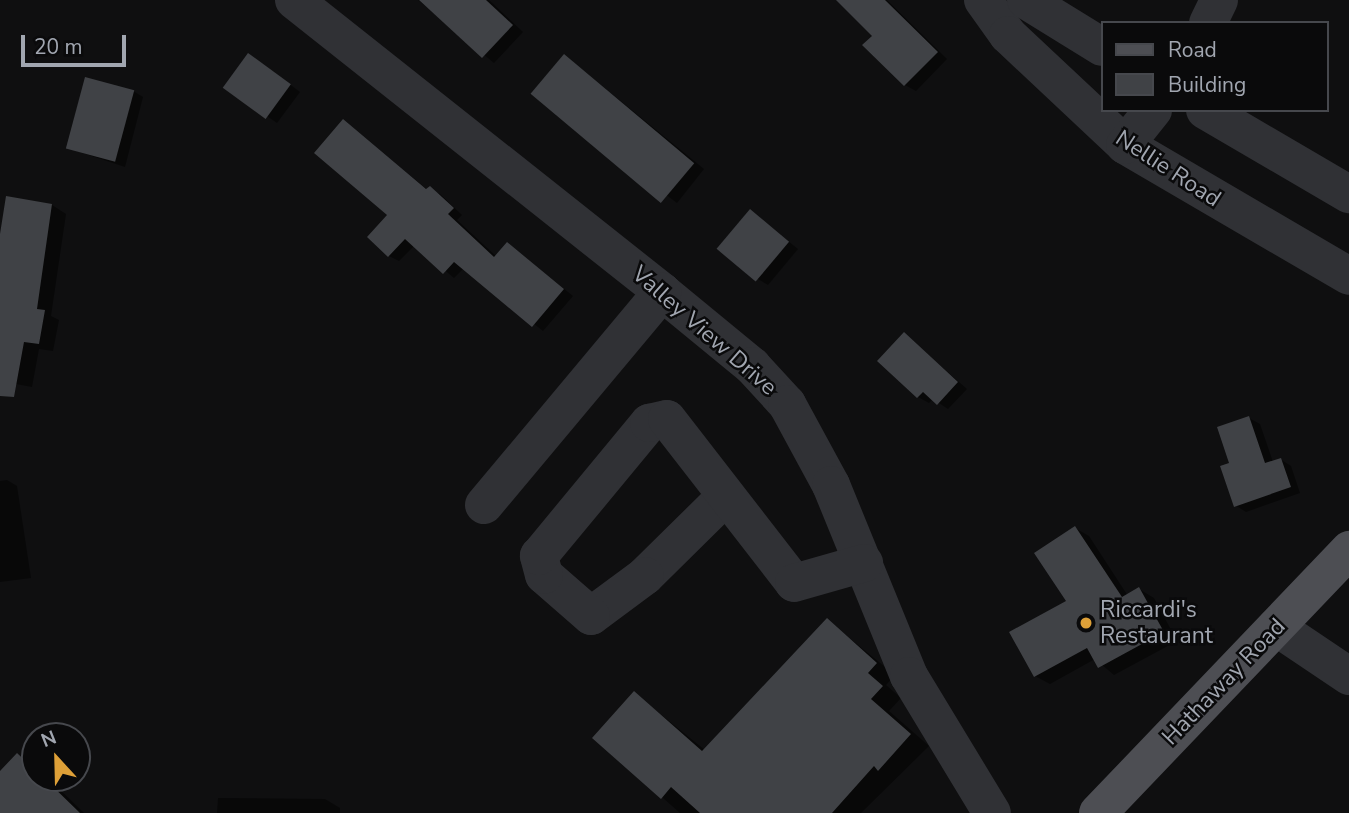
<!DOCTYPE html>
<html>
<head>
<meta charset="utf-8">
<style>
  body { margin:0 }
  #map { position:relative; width:1349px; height:813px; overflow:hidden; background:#0f0f10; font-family:"Nunito Sans",sans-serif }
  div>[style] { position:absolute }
  .shadow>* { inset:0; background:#0007 }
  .building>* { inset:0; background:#404246; transform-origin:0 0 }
  .minor>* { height:38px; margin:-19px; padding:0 19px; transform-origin:19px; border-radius:19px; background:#303135 }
  .major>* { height:38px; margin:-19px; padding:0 19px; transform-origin:19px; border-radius:19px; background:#4d4e53 }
  .dots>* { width:19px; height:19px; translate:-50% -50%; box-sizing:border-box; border:4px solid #0a0a0b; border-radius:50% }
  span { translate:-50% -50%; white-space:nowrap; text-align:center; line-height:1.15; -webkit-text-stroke:5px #0a0a0b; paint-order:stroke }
  .street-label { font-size:23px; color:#a1a6b0 }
  .poi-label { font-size:23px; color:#a1a6b0 }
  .left { translate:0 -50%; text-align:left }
  .legend { position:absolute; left:1101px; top:21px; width:228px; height:91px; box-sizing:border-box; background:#0a0a0b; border:2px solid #46484d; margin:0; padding:9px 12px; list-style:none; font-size:21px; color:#a1a6b0 }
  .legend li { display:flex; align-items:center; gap:14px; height:35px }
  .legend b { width:35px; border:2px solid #46484d }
  .north { position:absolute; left:21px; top:722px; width:70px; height:70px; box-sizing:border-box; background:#0a0a0b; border:2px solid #46484d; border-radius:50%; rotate:338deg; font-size:19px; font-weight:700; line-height:28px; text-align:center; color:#a1a6b0 }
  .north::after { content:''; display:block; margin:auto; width:24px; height:32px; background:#dea038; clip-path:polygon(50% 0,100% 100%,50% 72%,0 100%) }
  .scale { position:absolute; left:21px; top:35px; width:105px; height:32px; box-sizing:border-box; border:4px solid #a1a6b0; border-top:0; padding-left:9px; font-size:21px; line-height:24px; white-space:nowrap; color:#a1a6b0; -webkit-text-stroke:5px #0a0a0b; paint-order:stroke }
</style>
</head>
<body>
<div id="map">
  <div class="shadow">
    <i style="clip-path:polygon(418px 0,489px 0,523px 32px,494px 63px)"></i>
    <i style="clip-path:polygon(855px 0,887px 0,947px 59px,916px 91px,905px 85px,865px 45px,874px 36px)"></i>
    <i style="clip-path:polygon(574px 63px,704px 169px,677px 203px,533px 94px)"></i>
    <i style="clip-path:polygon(268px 68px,300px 92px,277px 123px,231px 91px)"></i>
    <i style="clip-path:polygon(133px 91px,143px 97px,125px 167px,68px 148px)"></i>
    <i style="clip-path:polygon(343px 121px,428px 190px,440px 194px,462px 215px,457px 220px,497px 257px,508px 244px,573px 296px,543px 331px,464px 268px,454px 278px,415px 245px,399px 261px,389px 256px,390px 215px)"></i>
    <i style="clip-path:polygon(52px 205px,66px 214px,51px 316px,59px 320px,53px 351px,39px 349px,32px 387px,0 381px,0 237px)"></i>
    <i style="clip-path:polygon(750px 211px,798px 249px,768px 285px,758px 279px)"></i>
    <i style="clip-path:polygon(904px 334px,967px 389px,948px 409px,933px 399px,929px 403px,918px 397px)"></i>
    <i style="clip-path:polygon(1249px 418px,1260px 424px,1273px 462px,1280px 459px,1291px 466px,1300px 493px,1246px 512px,1235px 505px)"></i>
    <i style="clip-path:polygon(7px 480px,17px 486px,31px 578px,0 582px,0 481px)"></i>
    <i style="clip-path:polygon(1075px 528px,1089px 536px,1128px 596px,1139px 589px,1154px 598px,1177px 641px,1114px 675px,1095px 659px,1050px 684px,1035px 676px,1069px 602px)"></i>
    <i style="clip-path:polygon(827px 620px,895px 675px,886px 685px,901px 698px,889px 711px,929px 746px,861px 813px,680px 813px,594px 737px,634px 693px,705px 750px)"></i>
    <i style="clip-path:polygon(18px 755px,35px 766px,35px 778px,48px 778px,84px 813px,0 813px,0 774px)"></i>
    <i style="clip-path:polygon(218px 798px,325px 799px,340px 808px,340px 813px,217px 813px)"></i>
  </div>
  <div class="building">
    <i style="clip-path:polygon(419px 0,486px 0,513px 25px,482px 58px)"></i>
    <i style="clip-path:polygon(836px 0,885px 0,938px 52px,904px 86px,862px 45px,872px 36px)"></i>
    <i style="left:248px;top:53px;width:53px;height:43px;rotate:36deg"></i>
    <i style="left:564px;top:54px;width:170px;height:52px;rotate:40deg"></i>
    <i style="left:85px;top:77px;width:51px;height:74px;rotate:15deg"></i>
    <i style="clip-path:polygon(343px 119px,426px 189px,430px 186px,454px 208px,448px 214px,494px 257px,507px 242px,564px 289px,532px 327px,454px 262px,443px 274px,405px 239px,388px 257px,367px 237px,387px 215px,314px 153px)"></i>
    <i style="clip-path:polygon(6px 196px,52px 204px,37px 309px,45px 310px,39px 344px,24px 342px,14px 397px,0 396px,0 234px)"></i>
    <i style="left:750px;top:209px;width:51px;height:52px;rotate:40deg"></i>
    <i style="clip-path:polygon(904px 332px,958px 382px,937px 405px,923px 392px,917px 398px,877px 361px)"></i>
    <i style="clip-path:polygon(1249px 416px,1265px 463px,1281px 458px,1291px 487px,1234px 507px,1220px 466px,1229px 463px,1217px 427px)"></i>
    <i style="clip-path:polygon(1075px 526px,1122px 597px,1139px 587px,1164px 632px,1098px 668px,1087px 648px,1034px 677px,1009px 632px,1066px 601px,1034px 553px)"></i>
    <i style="clip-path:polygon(827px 618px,877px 663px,868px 673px,883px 686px,871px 699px,911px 734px,878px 771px,874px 766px,832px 813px,700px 813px,671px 787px,661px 799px,592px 738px,634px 691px,702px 751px)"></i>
    <i style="clip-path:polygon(17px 753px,35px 770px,35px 778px,44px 778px,80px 813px,0 813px,0 771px)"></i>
  </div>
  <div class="minor">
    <i style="left:294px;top:0;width:470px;rotate:38.4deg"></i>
    <i style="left:662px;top:292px;width:117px;rotate:39.4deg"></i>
    <i style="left:752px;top:366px;width:52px;rotate:47.4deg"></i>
    <i style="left:787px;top:404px;width:92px;rotate:61.5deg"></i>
    <i style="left:831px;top:485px;width:206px;rotate:67.8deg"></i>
    <i style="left:909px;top:676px;width:160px;rotate:58.8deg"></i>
    <i style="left:983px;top:0;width:43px;rotate:54.5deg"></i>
    <i style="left:1008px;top:35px;width:161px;rotate:43.2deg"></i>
    <i style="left:1125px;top:145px;width:259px;rotate:30.3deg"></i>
    <i style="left:1026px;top:0;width:89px;rotate:31.7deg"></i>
    <i style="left:1208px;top:23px;width:25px;rotate:-64deg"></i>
    <i style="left:1205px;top:110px;width:167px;rotate:30.3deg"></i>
    <i style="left:1125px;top:145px;width:45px;rotate:-51.3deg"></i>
    <i style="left:725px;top:497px;width:112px;rotate:135.4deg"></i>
    <i style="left:645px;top:576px;width:67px;rotate:143.5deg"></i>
    <i style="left:591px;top:616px;width:62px;rotate:-138.9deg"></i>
    <i style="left:544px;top:575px;width:20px;rotate:-105deg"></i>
    <i style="left:539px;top:556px;width:173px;rotate:-50.4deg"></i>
    <i style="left:649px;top:423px;width:18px;rotate:-13deg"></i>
    <i style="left:667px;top:419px;width:207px;rotate:52.2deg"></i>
    <i style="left:794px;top:583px;width:73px;rotate:-15.9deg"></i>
    <i style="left:484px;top:505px;width:278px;rotate:-50.1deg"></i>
    <i style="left:1276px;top:627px;width:88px;rotate:33.9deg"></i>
  </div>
  <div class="major">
    <i style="left:1098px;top:813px;width:364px;rotate:-46.3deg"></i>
  </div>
  <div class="dots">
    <i style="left:1086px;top:623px;background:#dea038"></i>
  </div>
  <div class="street-label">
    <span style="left:1168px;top:169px;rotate:33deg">Nellie Road</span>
    <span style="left:704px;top:331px;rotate:41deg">Valley View Drive</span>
    <span style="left:1224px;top:682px;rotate:-46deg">Hathaway Road</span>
  </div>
  <div class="poi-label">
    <span class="left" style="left:1100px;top:623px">Riccardi's<br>Restaurant</span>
  </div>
  <ul class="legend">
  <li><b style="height:9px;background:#4d4e53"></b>Road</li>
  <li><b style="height:19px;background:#404246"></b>Building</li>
  </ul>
  <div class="north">N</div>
  <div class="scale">20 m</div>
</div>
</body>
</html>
